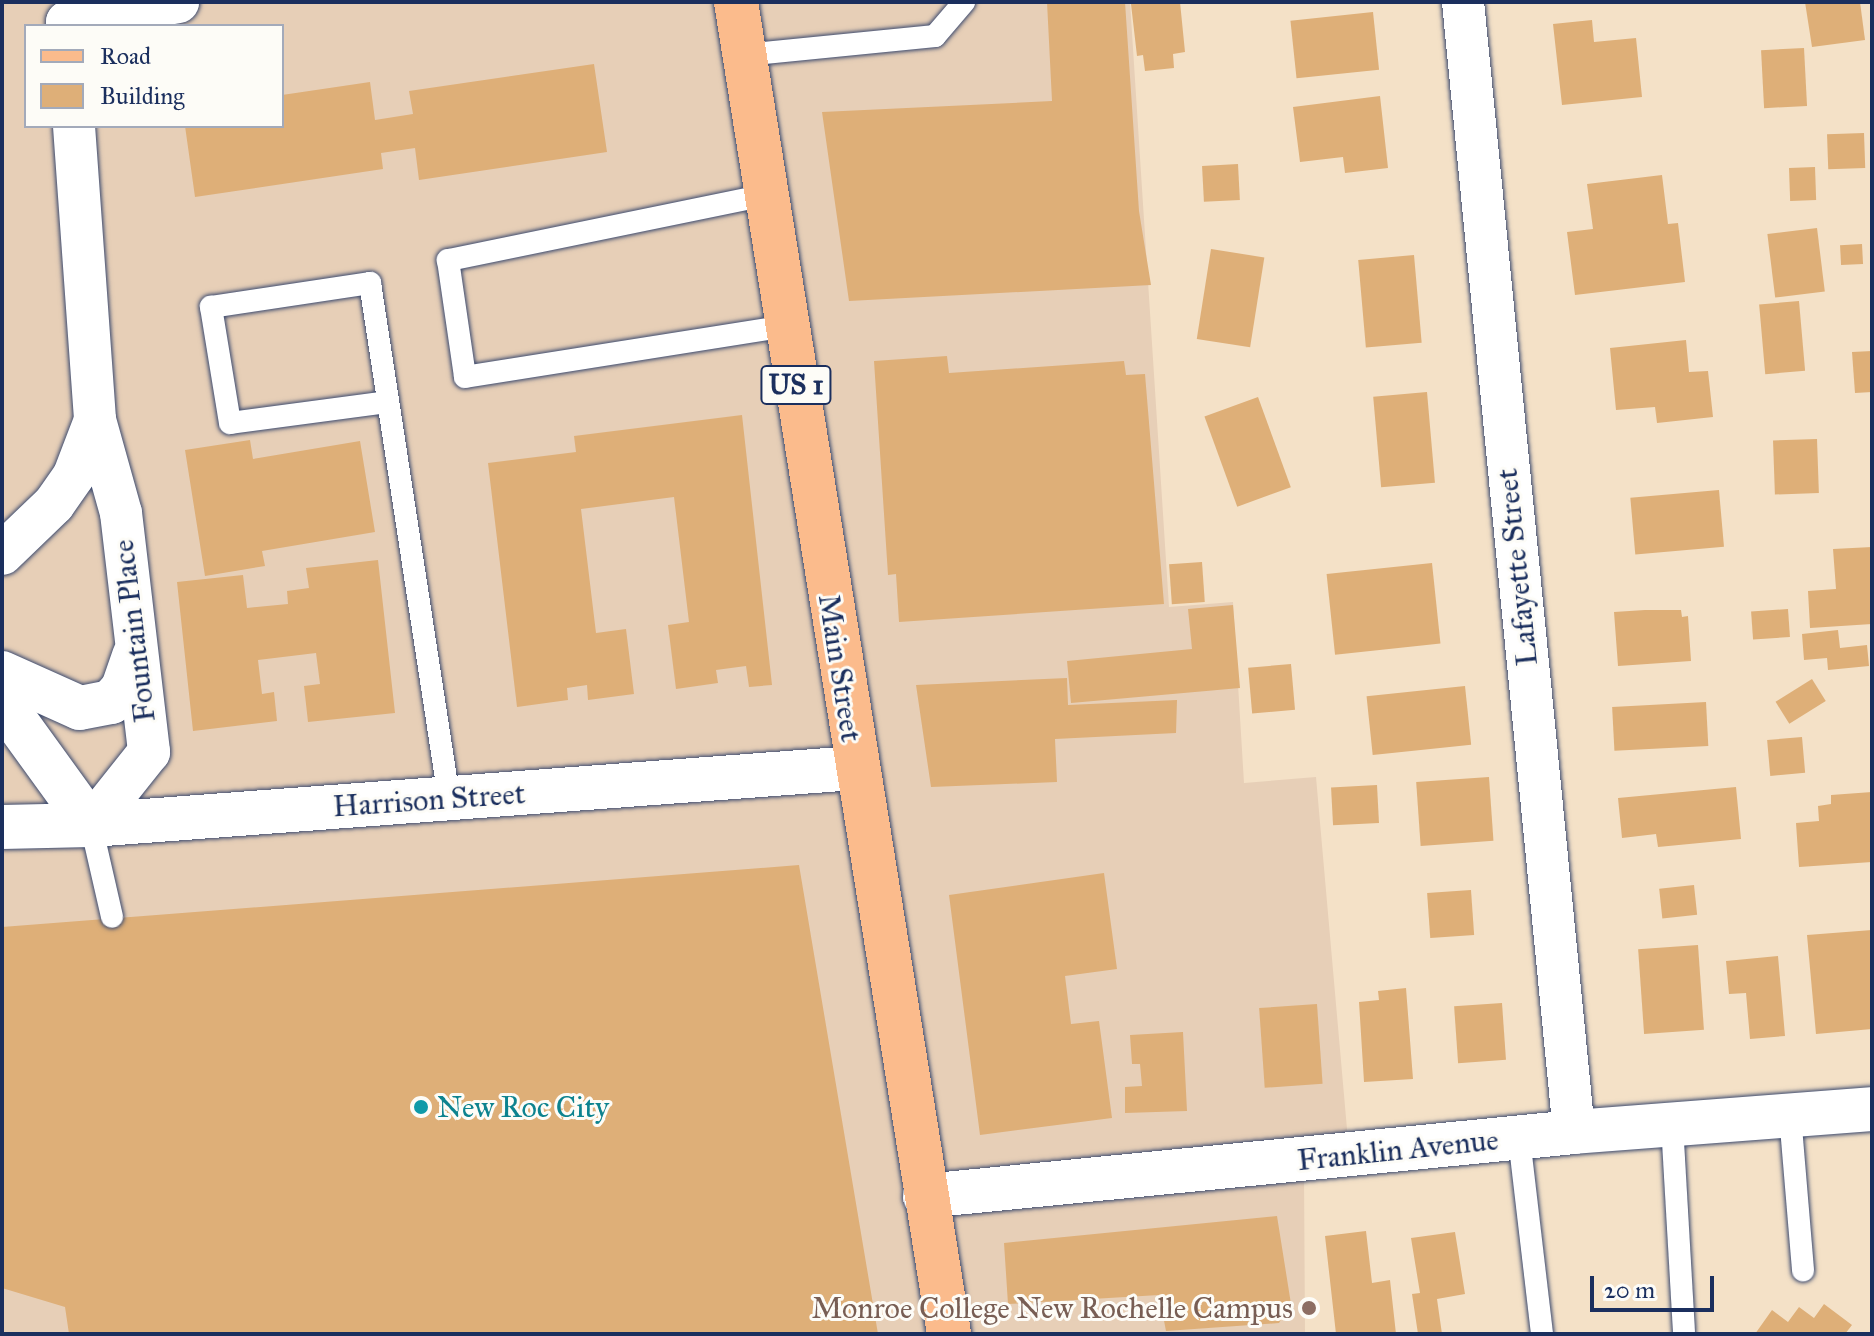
<!DOCTYPE html>
<html>
<head>
<meta charset="utf-8">
<style>
  body { margin:0 }
  #map { position:relative; width:1874px; height:1336px; overflow:hidden; background:#f4e1c7; font-family:"IM FELL Great Primer",serif }
  div>[style] { position:absolute }
  .built>* { inset:0; background:#e7cfb7 }
  .building>* { inset:0; background:#deaf78; transform-origin:0 0 }
  .roads { filter:drop-shadow(0 0 2px #3c4a6e) drop-shadow(0 0 2px #3c4a6e) }
  .service>* { height:22px; margin:-11px; padding:0 11px; transform-origin:11px; border-radius:11px; background:#fff }
  .minor>* { height:42px; margin:-21px; padding:0 21px; transform-origin:21px; border-radius:21px; background:#fff }
  .tertiary>* { height:44px; margin:-22px; padding:0 22px; transform-origin:22px; border-radius:22px; background:#fff }
  .primary>* { height:44px; margin:-22px; padding:0 22px; transform-origin:22px; border-radius:22px; background:#fbbb8c }
  .dots>* { width:22px; height:22px; translate:-50% -50%; box-sizing:border-box; border:4px solid #fdfcf7; border-radius:50% }
  span { translate:-50% -50%; white-space:nowrap; text-align:center; line-height:1.15; -webkit-text-stroke:6px #fdfcf7; paint-order:stroke }
  .shield-label span { padding:2px 6px; background:#fdfcf7; border:2px solid; border-radius:6px; -webkit-text-stroke-width:0 }
  .shield-label { font-size:28px; color:#1b2f5e; font-weight:700 }
  .street-label { font-size:30px; color:#1b2f5e }
  .culture-label { font-size:30px; color:#0d838f }
  .left { translate:0 -50%; text-align:left }
  .education-label { font-size:30px; color:#785e54 }
  .right { translate:-100% -50%; text-align:right }
  .frame { position:absolute; inset:0; border:4px solid #1b2f5e; pointer-events:none }
  .legend { position:absolute; left:24px; top:24px; width:260px; height:104px; box-sizing:border-box; background:#fdfcf7; border:2px solid #a3aaba; margin:0; padding:10px 14px; list-style:none; font-size:24px; color:#1b2f5e }
  .legend li { display:flex; align-items:center; gap:16px; height:40px }
  .legend b { width:40px; border:2px solid #a3aaba }
  .scale { position:absolute; left:1590px; top:1276px; width:124px; height:36px; box-sizing:border-box; border:4px solid #1b2f5e; border-top:0; padding-left:10px; font-size:24px; line-height:28px; white-space:nowrap; color:#1b2f5e; -webkit-text-stroke:6px #fdfcf7; paint-order:stroke }
</style>
</head>
<body>
<div id="map">
  <div class="built">
    <i style="clip-path:polygon(evenodd,2px 2px,1130px 2px,1169px 607px,1233px 602px,1244px 783px,1316px 777px,1350px 1163px,1304px 1172px,1305px 1334px,2px 1334px,2px 2px,26px 26px,282px 26px,282px 126px,26px 126px,26px 26px)"></i>
  </div>
  <div class="building">
    <i style="clip-path:polygon(1047px 2px,1125px 2px,1139px 211px,1151px 285px,849px 301px,822px 112px,1052px 101px)"></i>
    <i style="clip-path:polygon(1180px 2px,1185px 52px,1173px 54px,1174px 68px,1145px 71px,1143px 55px,1137px 56px,1131px 4px)"></i>
    <i style="clip-path:polygon(1805px 2px,1860px 2px,1865px 40px,1812px 47px)"></i>
    <i style="left:1373px;top:12px;width:58px;height:83px;rotate:84deg"></i>
    <i style="clip-path:polygon(1592px 20px,1594px 42px,1636px 38px,1642px 97px,1562px 105px,1553px 24px)"></i>
    <i style="left:1804px;top:48px;width:58px;height:43px;rotate:87deg"></i>
    <i style="clip-path:polygon(594px 64px,607px 152px,419px 180px,415px 148px,381px 153px,383px 169px,195px 197px,185px 126px,282px 126px,282px 95px,370px 82px,375px 120px,413px 114px,409px 91px)"></i>
    <i style="clip-path:polygon(1380px 96px,1388px 168px,1345px 173px,1343px 157px,1300px 162px,1293px 107px)"></i>
    <i style="left:1864px;top:133px;width:35px;height:37px;rotate:88deg"></i>
    <i style="left:1238px;top:164px;width:36px;height:36px;rotate:87deg"></i>
    <i style="left:1815px;top:167px;width:33px;height:26px;rotate:88deg"></i>
    <i style="clip-path:polygon(1662px 175px,1668px 224px,1678px 223px,1685px 282px,1575px 295px,1567px 232px,1593px 229px,1587px 184px)"></i>
    <i style="left:1817px;top:228px;width:64px;height:50px;rotate:83deg"></i>
    <i style="left:1862px;top:244px;width:20px;height:22px;rotate:87deg"></i>
    <i style="left:1211px;top:249px;width:54px;height:91px;rotate:9deg"></i>
    <i style="left:1414px;top:255px;width:88px;height:56px;rotate:85deg"></i>
    <i style="left:1799px;top:301px;width:70px;height:40px;rotate:85deg"></i>
    <i style="clip-path:polygon(1686px 340px,1689px 372px,1708px 371px,1713px 417px,1657px 423px,1655px 407px,1616px 410px,1610px 348px)"></i>
    <i style="clip-path:polygon(1872px 351px,1872px 392px,1855px 393px,1852px 352px)"></i>
    <i style="clip-path:polygon(947px 356px,949px 373px,1124px 361px,1126px 375px,1145px 374px,1164px 604px,899px 622px,896px 574px,888px 575px,874px 361px)"></i>
    <i style="left:1427px;top:392px;width:91px;height:54px;rotate:85deg"></i>
    <i style="left:1258px;top:397px;width:96px;height:57px;rotate:70deg"></i>
    <i style="clip-path:polygon(742px 415px,772px 685px,749px 687px,746px 666px,716px 670px,718px 683px,676px 689px,668px 625px,689px 622px,674px 497px,581px 509px,596px 633px,626px 629px,634px 694px,588px 700px,587px 685px,567px 688px,568px 700px,517px 707px,488px 463px,576px 452px,574px 436px)"></i>
    <i style="left:1817px;top:439px;width:54px;height:44px;rotate:88deg"></i>
    <i style="clip-path:polygon(250px 440px,253px 459px,360px 441px,375px 532px,262px 551px,265px 566px,205px 576px,185px 450px)"></i>
    <i style="left:1719px;top:490px;width:57px;height:89px;rotate:85deg"></i>
    <i style="clip-path:polygon(1872px 547px,1872px 624px,1810px 628px,1808px 591px,1836px 589px,1833px 549px)"></i>
    <i style="clip-path:polygon(378px 560px,395px 713px,308px 722px,304px 686px,320px 684px,316px 653px,258px 660px,262px 694px,274px 692px,277px 721px,193px 731px,177px 582px,243px 575px,247px 608px,288px 604px,287px 591px,309px 588px,306px 568px)"></i>
    <i style="left:1202px;top:562px;width:40px;height:33px;rotate:86deg"></i>
    <i style="left:1432px;top:563px;width:81px;height:106px;rotate:84deg"></i>
    <i style="clip-path:polygon(1233px 605px,1240px 688px,1071px 703px,1067px 661px,1192px 649px,1188px 609px)"></i>
    <i style="left:1788px;top:609px;width:28px;height:37px;rotate:86deg"></i>
    <i style="clip-path:polygon(1645px 610px,1681px 610px,1682px 617px,1688px 616px,1691px 661px,1618px 666px,1614px 612px)"></i>
    <i style="clip-path:polygon(1838px 630px,1840px 648px,1867px 645px,1869px 666px,1828px 670px,1827px 658px,1804px 660px,1802px 634px)"></i>
    <i style="left:1291px;top:664px;width:46px;height:43px;rotate:85deg"></i>
    <i style="clip-path:polygon(1067px 678px,1068px 705px,1177px 700px,1176px 733px,1055px 739px,1057px 782px,931px 787px,916px 685px)"></i>
    <i style="left:1812px;top:679px;width:26px;height:43px;rotate:58deg"></i>
    <i style="left:1465px;top:686px;width:59px;height:99px;rotate:84deg"></i>
    <i style="left:1706px;top:702px;width:44px;height:94px;rotate:87deg"></i>
    <i style="left:1802px;top:737px;width:36px;height:35px;rotate:85deg"></i>
    <i style="left:1489px;top:777px;width:64px;height:73px;rotate:86deg"></i>
    <i style="left:1377px;top:785px;width:38px;height:46px;rotate:87deg"></i>
    <i style="clip-path:polygon(1736px 787px,1741px 839px,1658px 847px,1656px 834px,1622px 838px,1618px 798px)"></i>
    <i style="clip-path:polygon(1872px 792px,1872px 862px,1799px 867px,1796px 823px,1819px 821px,1818px 806px,1831px 804px,1831px 795px)"></i>
    <i style="clip-path:polygon(799px 865px,878px 1334px,69px 1334px,65px 1307px,2px 1288px,2px 927px)"></i>
    <i style="clip-path:polygon(1104px 873px,1117px 969px,1065px 976px,1071px 1024px,1099px 1021px,1112px 1118px,980px 1135px,949px 895px)"></i>
    <i style="left:1694px;top:885px;width:30px;height:35px;rotate:84deg"></i>
    <i style="left:1471px;top:890px;width:45px;height:44px;rotate:86deg"></i>
    <i style="clip-path:polygon(1872px 930px,1872px 1029px,1816px 1034px,1807px 935px)"></i>
    <i style="left:1698px;top:945px;width:85px;height:60px;rotate:86deg"></i>
    <i style="clip-path:polygon(1778px 956px,1785px 1036px,1750px 1039px,1746px 993px,1729px 994px,1726px 961px)"></i>
    <i style="clip-path:polygon(1406px 988px,1413px 1079px,1364px 1082px,1359px 1002px,1379px 1000px,1378px 991px)"></i>
    <i style="left:1502px;top:1003px;width:57px;height:48px;rotate:86deg"></i>
    <i style="left:1317px;top:1004px;width:80px;height:58px;rotate:86deg"></i>
    <i style="clip-path:polygon(1183px 1032px,1187px 1111px,1125px 1113px,1125px 1087px,1142px 1086px,1140px 1064px,1132px 1064px,1130px 1035px)"></i>
    <i style="clip-path:polygon(1277px 1216px,1291px 1304px,1279px 1323px,1166px 1331px,1159px 1295px,1008px 1304px,1004px 1243px)"></i>
    <i style="clip-path:polygon(1366px 1231px,1372px 1283px,1390px 1280px,1396px 1334px,1336px 1334px,1325px 1236px)"></i>
    <i style="clip-path:polygon(1455px 1232px,1465px 1294px,1437px 1299px,1442px 1334px,1418px 1334px,1412px 1294px,1420px 1293px,1411px 1238px)"></i>
    <i style="clip-path:polygon(1824px 1304px,1852px 1325px,1845px 1334px,1755px 1334px,1772px 1310px,1788px 1322px,1799px 1307px,1814px 1318px)"></i>
  </div>
  <div class="roads">
    <div class="service">
      <i style="left:744px;top:55px;width:192px;rotate:-5.7deg"></i>
      <i style="left:935px;top:36px;width:45px;rotate:-49.5deg"></i>
      <i style="left:766px;top:195px;width:325px;rotate:168.4deg"></i>
      <i style="left:448px;top:260px;width:118px;rotate:81.7deg"></i>
      <i style="left:465px;top:377px;width:325px;rotate:-9deg"></i>
      <i style="left:387px;top:402px;width:158px;rotate:172.4deg"></i>
      <i style="left:230px;top:423px;width:118px;rotate:-99.3deg"></i>
      <i style="left:211px;top:307px;width:161px;rotate:-8.6deg"></i>
      <i style="left:370px;top:283px;width:521px;rotate:81.28deg"></i>
      <i style="left:91px;top:825px;width:94px;rotate:77.1deg"></i>
      <i style="left:1790px;top:1115px;width:156px;rotate:85.2deg"></i>
      <i style="left:1672px;top:1124px;width:208px;rotate:86.7deg"></i>
      <i style="left:1519px;top:1138px;width:197px;rotate:83.3deg"></i>
    </div>
    <div class="minor">
      <i style="left:1463px;top:2px;width:1135px;rotate:84.39deg"></i>
      <i style="left:68px;top:26px;width:4px;rotate:-104deg"></i>
      <i style="left:67px;top:22px;width:113px;rotate:-10.2deg"></i>
      <i style="left:74px;top:126px;width:295px;rotate:85.9deg"></i>
      <i style="left:95px;top:420px;width:97px;rotate:74.4deg"></i>
      <i style="left:121px;top:513px;width:241px;rotate:83.3deg"></i>
      <i style="left:149px;top:752px;width:93px;rotate:128.5deg"></i>
      <i style="left:2px;top:554px;width:72px;rotate:-43.9deg"></i>
      <i style="left:54px;top:504px;width:35px;rotate:-55deg"></i>
      <i style="left:74px;top:475px;width:59px;rotate:-69.1deg"></i>
    </div>
    <div class="tertiary">
      <i style="left:2px;top:673px;width:85px;rotate:24.2deg"></i>
      <i style="left:80px;top:708px;width:32px;rotate:-11deg"></i>
      <i style="left:111px;top:702px;width:18px;rotate:-49deg"></i>
      <i style="left:123px;top:688px;width:34px;rotate:-71deg"></i>
      <i style="left:2px;top:702px;width:152px;rotate:54.1deg"></i>
      <i style="left:2px;top:827px;width:89px;rotate:-1.3deg"></i>
      <i style="left:91px;top:825px;width:766px;rotate:-4.27deg"></i>
      <i style="left:925px;top:1196px;width:652px;rotate:-5.63deg"></i>
      <i style="left:1574px;top:1132px;width:299px;rotate:-4.4deg"></i>
    </div>
    <div class="primary">
      <i style="left:736px;top:2px;width:1349px;rotate:80.91deg"></i>
    </div>
  </div>
  <div class="dots">
    <i style="left:421px;top:1107px;background:#0f9aa8"></i>
    <i style="left:1309px;top:1308px;background:#8d6e63"></i>
  </div>
  <div class="shield-label">
    <span style="left:796px;top:385px">US 1</span>
  </div>
  <div class="street-label">
    <span style="left:1517px;top:567px;rotate:-96deg">Lafayette Street</span>
    <span style="left:134px;top:631px;rotate:-97deg">Fountain Place</span>
    <span style="left:840px;top:668px;rotate:81deg">Main Street</span>
    <span style="left:429px;top:800px;rotate:-4deg">Harrison Street</span>
    <span style="left:1398px;top:1150px;rotate:-6deg">Franklin Avenue</span>
  </div>
  <div class="culture-label">
    <span class="left" style="left:437px;top:1107px">New Roc City</span>
  </div>
  <div class="education-label">
    <span class="right" style="left:1293px;top:1308px">Monroe College New Rochelle Campus</span>
  </div>
  <div class="frame"></div>
  <ul class="legend">
  <li><b style="height:10px;background:#fbbb8c"></b>Road</li>
  <li><b style="height:22px;background:#deaf78"></b>Building</li>
  </ul>
  <div class="scale">20 m</div>
</div>
</body>
</html>
